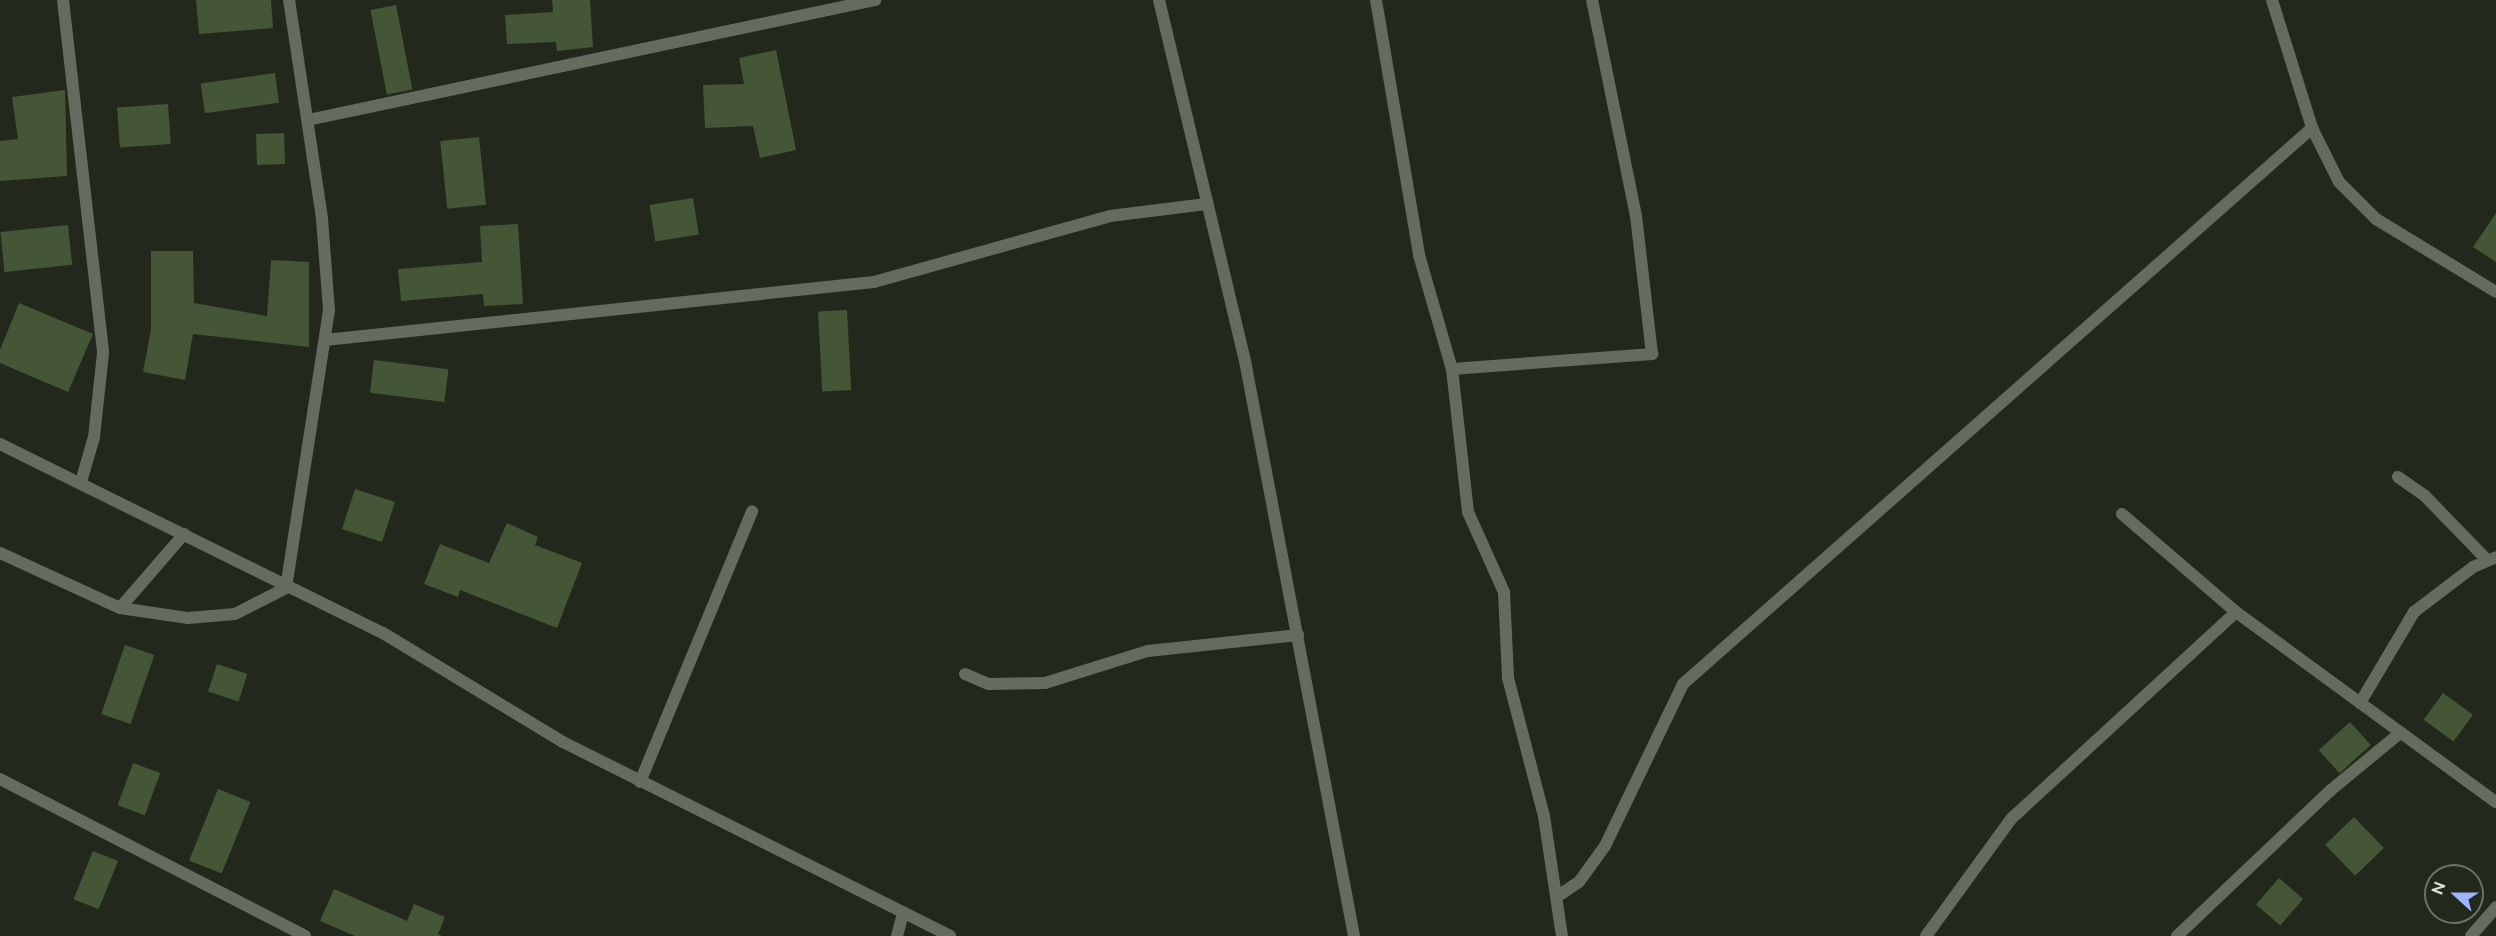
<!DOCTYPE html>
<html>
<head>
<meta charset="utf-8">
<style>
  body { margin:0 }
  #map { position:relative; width:2496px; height:936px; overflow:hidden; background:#22291c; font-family:Raleway,sans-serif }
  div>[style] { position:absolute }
  .building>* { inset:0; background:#445635; transform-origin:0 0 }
  .minor>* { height:12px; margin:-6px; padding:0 6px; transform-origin:6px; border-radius:6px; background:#646c5d }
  span { translate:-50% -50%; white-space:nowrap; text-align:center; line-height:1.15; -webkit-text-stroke:6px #22291c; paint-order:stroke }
  .north { position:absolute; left:2424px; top:864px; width:60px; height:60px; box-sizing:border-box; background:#22291c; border:2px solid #6c7267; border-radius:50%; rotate:291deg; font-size:16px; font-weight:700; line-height:24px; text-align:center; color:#dadfd7 }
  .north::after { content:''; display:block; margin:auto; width:21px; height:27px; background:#a0b3fd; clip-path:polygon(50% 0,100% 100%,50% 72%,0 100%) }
</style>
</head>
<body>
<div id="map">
  <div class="building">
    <i style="clip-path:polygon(196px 0,271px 0,273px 28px,199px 34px)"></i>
    <i style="clip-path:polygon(552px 0,590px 0,593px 47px,557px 51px,556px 42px,507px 44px,505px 15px,553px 12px)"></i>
    <i style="left:396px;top:5px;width:86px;height:26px;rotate:79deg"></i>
    <i style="clip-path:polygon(776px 50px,796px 150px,760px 158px,753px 126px,705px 128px,703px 85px,744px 84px,739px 58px)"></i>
    <i style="left:275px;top:73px;width:30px;height:75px;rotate:82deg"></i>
    <i style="clip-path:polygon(65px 90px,67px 176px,0 181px,0 141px,18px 139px,12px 97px)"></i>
    <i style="left:168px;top:104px;width:40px;height:51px;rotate:86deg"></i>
    <i style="left:284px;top:133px;width:31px;height:28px;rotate:88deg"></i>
    <i style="left:479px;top:137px;width:68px;height:39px;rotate:84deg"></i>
    <i style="left:693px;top:198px;width:37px;height:44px;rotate:81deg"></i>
    <i style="clip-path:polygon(2496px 213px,2496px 262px,2473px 247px)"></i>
    <i style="clip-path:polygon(518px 224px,523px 304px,484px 306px,483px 294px,401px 301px,398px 269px,482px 262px,480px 226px)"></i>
    <i style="left:68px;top:225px;width:40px;height:68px;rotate:84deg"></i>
    <i style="clip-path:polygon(151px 251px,193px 251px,194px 303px,267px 316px,271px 260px,309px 262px,309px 347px,193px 334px,185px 380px,143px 372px,151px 330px)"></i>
    <i style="clip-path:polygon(19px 303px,93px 334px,68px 392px,0 363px,0 350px)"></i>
    <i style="left:847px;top:310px;width:80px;height:29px;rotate:87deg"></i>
    <i style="left:374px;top:360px;width:75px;height:33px;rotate:7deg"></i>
    <i style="left:355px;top:489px;width:42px;height:42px;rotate:18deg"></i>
    <i style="clip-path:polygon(507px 523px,538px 537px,535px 545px,582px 563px,557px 628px,460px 590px,458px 597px,424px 584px,440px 544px,489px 563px)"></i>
    <i style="left:125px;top:645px;width:31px;height:73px;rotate:19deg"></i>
    <i style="left:217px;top:664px;width:32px;height:29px;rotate:18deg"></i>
    <i style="left:2443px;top:693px;width:37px;height:33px;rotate:36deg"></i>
    <i style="left:2350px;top:722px;width:31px;height:42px;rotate:48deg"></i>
    <i style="left:133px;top:763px;width:29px;height:45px;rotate:20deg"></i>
    <i style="left:218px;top:789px;width:35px;height:77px;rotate:22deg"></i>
    <i style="left:2354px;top:817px;width:43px;height:40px;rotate:46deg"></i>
    <i style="left:93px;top:851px;width:27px;height:52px;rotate:22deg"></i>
    <i style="left:2279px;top:878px;width:32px;height:35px;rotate:41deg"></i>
    <i style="clip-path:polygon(334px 889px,407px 921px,414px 904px,445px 917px,438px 934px,442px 936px,355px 936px,320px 921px)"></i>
  </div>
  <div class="minor">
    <i style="left:63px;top:0;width:355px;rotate:83.5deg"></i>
    <i style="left:103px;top:353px;width:84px;rotate:96.1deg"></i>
    <i style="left:94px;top:437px;width:47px;rotate:106.1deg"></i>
    <i style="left:1159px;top:0;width:376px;rotate:76.6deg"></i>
    <i style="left:1246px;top:366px;width:580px;rotate:79.27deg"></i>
    <i style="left:1376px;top:0;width:259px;rotate:80.4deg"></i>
    <i style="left:1419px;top:255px;width:119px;rotate:73.9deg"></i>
    <i style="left:1452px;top:369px;width:144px;rotate:83.6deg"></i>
    <i style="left:1468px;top:512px;width:88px;rotate:65.8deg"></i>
    <i style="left:1504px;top:592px;width:86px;rotate:87.3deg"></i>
    <i style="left:1508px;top:678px;width:143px;rotate:75.4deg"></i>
    <i style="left:1544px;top:816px;width:121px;rotate:81.5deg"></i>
    <i style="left:2272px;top:0;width:134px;rotate:72.6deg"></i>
    <i style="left:2312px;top:128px;width:60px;rotate:63.4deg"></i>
    <i style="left:2339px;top:182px;width:52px;rotate:45deg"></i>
    <i style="left:2376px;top:219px;width:140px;rotate:31.3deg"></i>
    <i style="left:308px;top:120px;width:580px;rotate:-11.95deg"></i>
    <i style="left:325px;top:340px;width:552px;rotate:-6.03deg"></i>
    <i style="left:874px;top:282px;width:245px;rotate:-15.6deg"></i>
    <i style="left:1110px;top:216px;width:97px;rotate:-7.1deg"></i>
    <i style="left:1452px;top:369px;width:201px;rotate:-4.3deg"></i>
    <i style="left:1652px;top:354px;width:139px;rotate:-96.6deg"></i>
    <i style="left:1636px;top:216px;width:220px;rotate:-101.5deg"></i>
    <i style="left:0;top:444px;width:427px;rotate:26.3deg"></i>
    <i style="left:383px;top:633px;width:210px;rotate:31.2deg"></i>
    <i style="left:563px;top:742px;width:433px;rotate:26.6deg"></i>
    <i style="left:2398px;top:477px;width:33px;rotate:35deg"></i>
    <i style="left:2425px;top:496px;width:88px;rotate:45.9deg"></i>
    <i style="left:2122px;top:514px;width:150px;rotate:40.7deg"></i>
    <i style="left:2236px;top:612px;width:322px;rotate:36.2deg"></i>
    <i style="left:0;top:553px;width:132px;rotate:24.6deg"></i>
    <i style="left:120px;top:608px;width:69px;rotate:8.4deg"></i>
    <i style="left:188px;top:618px;width:47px;rotate:-4.9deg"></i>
    <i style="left:235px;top:614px;width:57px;rotate:-27deg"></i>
    <i style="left:286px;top:588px;width:281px;rotate:-81.2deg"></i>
    <i style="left:329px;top:310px;width:92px;rotate:-94.4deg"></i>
    <i style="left:322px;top:218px;width:220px;rotate:-98.6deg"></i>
    <i style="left:120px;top:608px;width:98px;rotate:-49.1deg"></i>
    <i style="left:965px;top:674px;width:26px;rotate:23deg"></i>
    <i style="left:989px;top:684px;width:56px;rotate:-1deg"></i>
    <i style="left:1045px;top:683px;width:108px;rotate:-17.3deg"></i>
    <i style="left:1148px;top:651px;width:151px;rotate:-6.1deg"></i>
    <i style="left:2360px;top:703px;width:106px;rotate:-59.3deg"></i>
    <i style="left:2414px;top:612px;width:74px;rotate:-37.3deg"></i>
    <i style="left:2473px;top:567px;width:25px;rotate:-23deg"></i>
    <i style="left:0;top:779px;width:343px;rotate:27.2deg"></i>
    <i style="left:640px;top:782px;width:293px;rotate:-67.5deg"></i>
    <i style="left:1558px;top:896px;width:25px;rotate:-34deg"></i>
    <i style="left:1579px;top:882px;width:44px;rotate:-54.2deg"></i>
    <i style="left:1605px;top:846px;width:180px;rotate:-64.3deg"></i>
    <i style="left:1683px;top:684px;width:840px;rotate:-41.47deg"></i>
    <i style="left:897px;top:936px;width:24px;rotate:-75deg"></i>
    <i style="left:1926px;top:936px;width:145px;rotate:-54deg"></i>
    <i style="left:2011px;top:819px;width:306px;rotate:-42.6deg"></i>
    <i style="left:2177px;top:936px;width:212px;rotate:-43.5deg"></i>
    <i style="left:2331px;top:790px;width:89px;rotate:-39.6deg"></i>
    <i style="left:2471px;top:936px;width:38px;rotate:-49deg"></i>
  </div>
  <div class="north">N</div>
</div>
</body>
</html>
